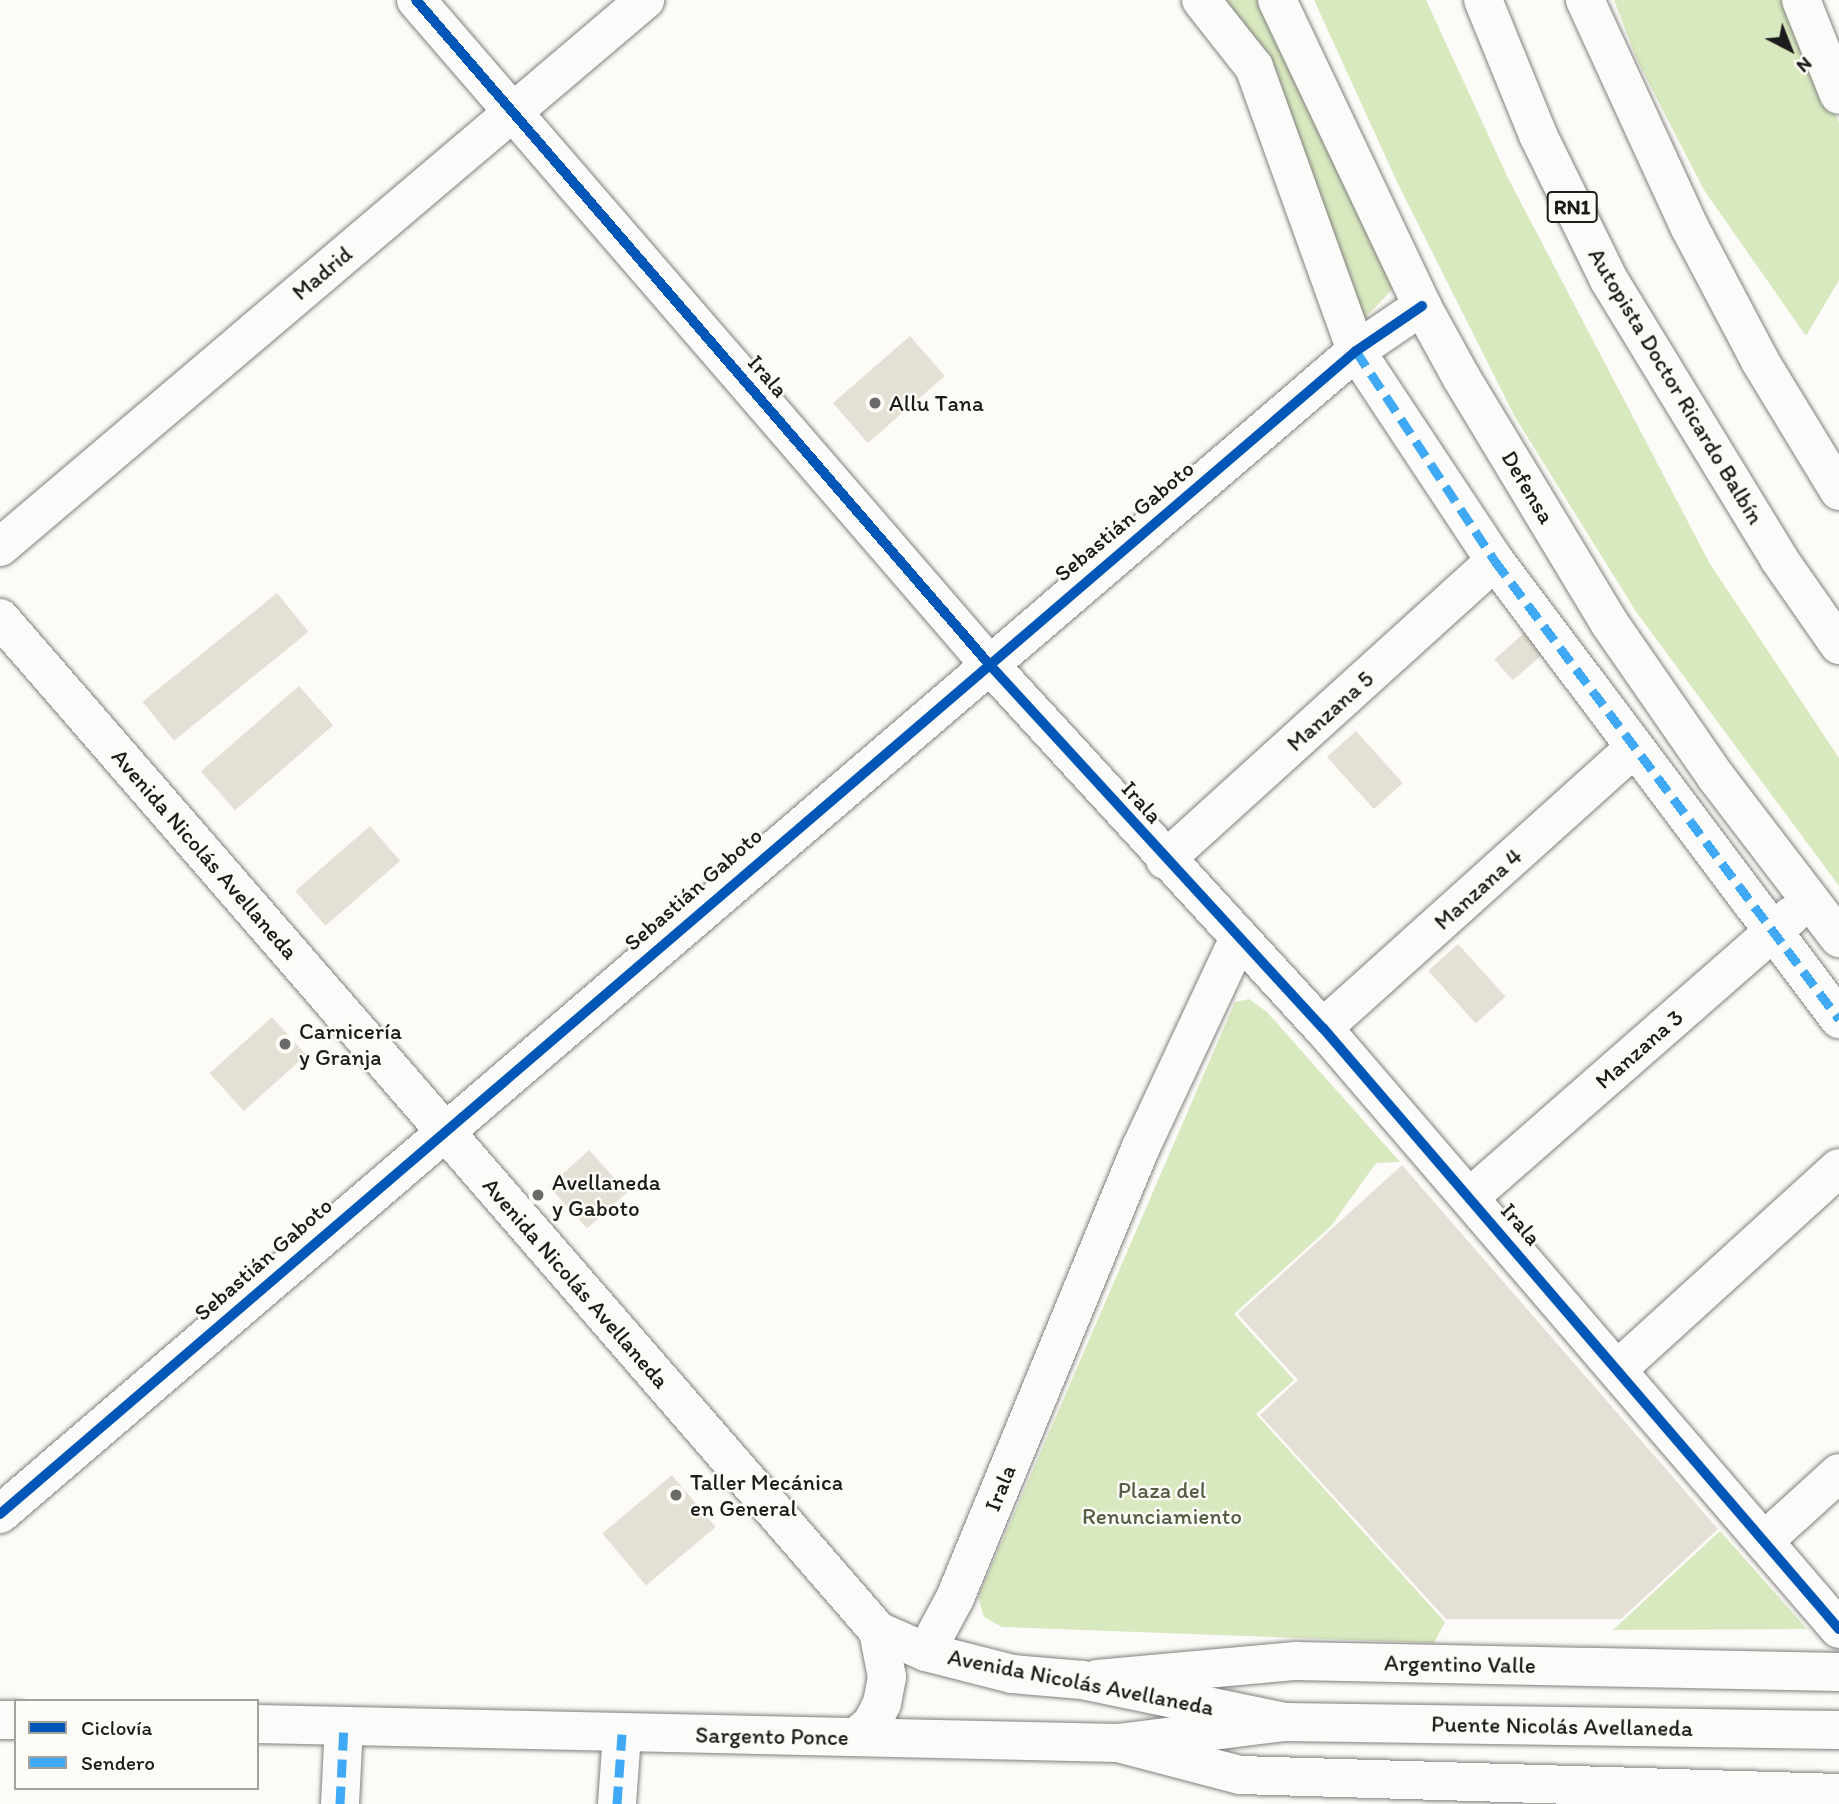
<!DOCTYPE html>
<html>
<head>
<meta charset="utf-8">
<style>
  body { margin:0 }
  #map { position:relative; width:1839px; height:1804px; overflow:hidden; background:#fcfbf8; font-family:Itim,sans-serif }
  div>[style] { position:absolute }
  .green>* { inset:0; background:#d8e8bf }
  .building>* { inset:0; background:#e5e0d5; transform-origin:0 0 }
  .roads { filter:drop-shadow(0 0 2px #81807f) drop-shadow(0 0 2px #81807f) }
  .minor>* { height:38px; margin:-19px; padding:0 19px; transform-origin:19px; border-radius:19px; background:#fbfbf9 }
  .major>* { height:38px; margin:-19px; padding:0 19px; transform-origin:19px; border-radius:19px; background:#fbfbf9 }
  .highway>* { height:38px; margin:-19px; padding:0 19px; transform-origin:19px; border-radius:19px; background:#fbfbf9 }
  .quiet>* { height:9px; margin-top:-4.5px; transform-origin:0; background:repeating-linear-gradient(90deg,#3fa9f5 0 18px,transparent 0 27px) }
  .cycleway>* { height:10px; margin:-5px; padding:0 5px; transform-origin:5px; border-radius:5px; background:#0057b8 }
  .dots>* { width:19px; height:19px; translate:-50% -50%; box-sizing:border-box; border:4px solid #fdfcf7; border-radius:50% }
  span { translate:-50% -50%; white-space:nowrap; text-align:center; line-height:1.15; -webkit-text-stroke:5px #fdfcf7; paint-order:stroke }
  .shield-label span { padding:2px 5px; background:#fdfcf7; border:2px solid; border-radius:5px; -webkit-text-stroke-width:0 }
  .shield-label { font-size:21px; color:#1c1c1c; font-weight:700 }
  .street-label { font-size:23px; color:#1c1c1c }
  .poi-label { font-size:23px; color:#1c1c1c }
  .left { translate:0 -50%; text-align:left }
  .park-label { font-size:23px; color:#545e45 }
  .legend { position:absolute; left:14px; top:1699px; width:245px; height:91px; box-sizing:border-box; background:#fdfcf7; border:2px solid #a3a29f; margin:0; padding:9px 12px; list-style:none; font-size:21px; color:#1c1c1c }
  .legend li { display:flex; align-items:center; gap:14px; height:35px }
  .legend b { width:35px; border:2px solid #a3a29f }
  .north { position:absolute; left:1755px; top:14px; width:70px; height:70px; -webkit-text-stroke:5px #fdfcf7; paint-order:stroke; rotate:138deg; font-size:19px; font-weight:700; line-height:28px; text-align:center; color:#1c1c1c }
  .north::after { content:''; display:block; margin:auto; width:24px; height:32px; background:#1c1c1c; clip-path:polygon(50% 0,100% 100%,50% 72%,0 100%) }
</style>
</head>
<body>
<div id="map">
  <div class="green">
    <i style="clip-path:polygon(1223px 0,1268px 0,1397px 277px,1391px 291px,1354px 329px,1269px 54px)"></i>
    <i style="clip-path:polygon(1314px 0,1426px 0,1508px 178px,1710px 564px,1839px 758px,1839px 886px,1637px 613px,1515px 417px,1399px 186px)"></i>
    <i style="clip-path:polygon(1614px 0,1781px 0,1839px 122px,1839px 280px,1806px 336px,1704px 190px,1637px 60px)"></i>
    <i style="clip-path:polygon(1249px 999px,1267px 1012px,1400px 1162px,1376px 1163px,1331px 1226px,1234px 1314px,1294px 1380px,1256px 1414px,1445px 1622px,1434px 1643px,1002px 1627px,984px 1617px,978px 1597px,1235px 1002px)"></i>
    <i style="clip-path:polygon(1720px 1531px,1807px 1629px,1613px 1630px)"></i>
  </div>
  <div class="building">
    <i style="left:910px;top:336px;width:53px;height:102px;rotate:49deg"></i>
    <i style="left:277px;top:593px;width:50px;height:173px;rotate:51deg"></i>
    <i style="left:1529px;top:629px;width:28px;height:46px;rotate:49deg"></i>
    <i style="left:299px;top:686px;width:52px;height:130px;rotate:49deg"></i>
    <i style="left:1356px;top:731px;width:70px;height:39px;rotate:48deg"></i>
    <i style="left:370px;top:826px;width:46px;height:99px;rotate:49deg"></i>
    <i style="left:1458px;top:944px;width:71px;height:40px;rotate:48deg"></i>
    <i style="left:272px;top:1017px;width:51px;height:84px;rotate:48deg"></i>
    <i style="left:589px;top:1150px;width:57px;height:54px;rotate:48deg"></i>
    <i style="clip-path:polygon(1402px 1165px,1718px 1529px,1621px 1619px,1446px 1619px,1260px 1415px,1298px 1380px,1238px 1314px)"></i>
    <i style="left:672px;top:1475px;width:68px;height:91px;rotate:50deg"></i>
  </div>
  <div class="roads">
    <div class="minor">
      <i style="left:416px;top:0;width:877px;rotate:49.21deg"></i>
      <i style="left:989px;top:664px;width:494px;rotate:47.5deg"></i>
      <i style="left:1323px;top:1028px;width:792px;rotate:49.35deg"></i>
      <i style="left:1201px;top:0;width:85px;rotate:51.7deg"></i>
      <i style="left:1254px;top:67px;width:302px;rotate:70.2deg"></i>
      <i style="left:1356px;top:351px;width:252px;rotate:56.5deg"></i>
      <i style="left:1495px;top:561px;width:573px;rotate:53.09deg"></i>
      <i style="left:1277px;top:0;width:339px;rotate:64.6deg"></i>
      <i style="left:1422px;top:306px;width:81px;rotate:61.2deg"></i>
      <i style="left:1461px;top:377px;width:288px;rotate:58.9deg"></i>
      <i style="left:1610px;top:624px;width:186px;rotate:55.3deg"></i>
      <i style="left:1716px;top:777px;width:203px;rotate:52.6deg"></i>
      <i style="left:1801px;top:0;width:102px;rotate:68.2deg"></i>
      <i style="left:0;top:547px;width:846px;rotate:-40.3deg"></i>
      <i style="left:1165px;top:860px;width:445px;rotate:-42.2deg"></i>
      <i style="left:1323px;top:1028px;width:417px;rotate:-42deg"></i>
      <i style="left:1470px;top:1197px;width:427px;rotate:-41.2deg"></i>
      <i style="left:1619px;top:1368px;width:297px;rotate:-42.3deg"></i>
      <i style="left:0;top:1514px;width:1786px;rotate:-40.62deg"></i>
      <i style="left:1356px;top:351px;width:80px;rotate:-34.3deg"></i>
      <i style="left:1764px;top:1541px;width:101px;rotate:-42.2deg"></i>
      <i style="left:926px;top:1652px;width:61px;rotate:-61.8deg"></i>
      <i style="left:955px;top:1598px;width:488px;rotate:-67.6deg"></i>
      <i style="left:1141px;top:1147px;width:231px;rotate:-64.9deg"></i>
      <i style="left:1097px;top:1679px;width:200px;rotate:-5.2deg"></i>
      <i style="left:1296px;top:1661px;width:543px;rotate:1.16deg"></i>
      <i style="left:1118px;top:1743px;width:126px;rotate:14.7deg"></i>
      <i style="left:1240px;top:1775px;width:599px;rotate:1.72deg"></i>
      <i style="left:340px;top:1804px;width:78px;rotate:-87.1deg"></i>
      <i style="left:617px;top:1804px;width:70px;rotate:-85.9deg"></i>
    </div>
    <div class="major">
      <i style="left:0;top:618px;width:1341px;rotate:49.08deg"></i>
      <i style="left:878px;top:1631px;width:52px;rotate:23.6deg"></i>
      <i style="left:926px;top:1652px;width:89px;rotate:14.3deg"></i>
      <i style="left:1012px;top:1674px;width:70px;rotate:4.9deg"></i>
      <i style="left:1082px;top:1680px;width:207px;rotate:11.7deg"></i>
      <i style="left:0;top:1720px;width:16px"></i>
      <i style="left:257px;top:1724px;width:861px;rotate:1.26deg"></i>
      <i style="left:1118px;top:1743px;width:168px;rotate:-7.2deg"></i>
      <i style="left:1285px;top:1722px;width:554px;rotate:0.83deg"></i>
      <i style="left:856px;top:1737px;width:21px;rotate:-41deg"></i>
      <i style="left:872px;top:1723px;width:22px;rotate:-63deg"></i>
      <i style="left:882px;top:1703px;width:26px;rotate:-79deg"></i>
      <i style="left:887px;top:1677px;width:47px;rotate:-101.1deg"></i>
    </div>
    <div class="highway">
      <i style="left:1483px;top:0;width:146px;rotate:67.8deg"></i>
      <i style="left:1538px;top:135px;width:161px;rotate:63.9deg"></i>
      <i style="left:1609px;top:280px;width:327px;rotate:58.6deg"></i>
      <i style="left:1779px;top:559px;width:105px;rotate:55.1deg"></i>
      <i style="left:1585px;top:0;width:251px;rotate:65.3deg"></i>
      <i style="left:1690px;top:228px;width:150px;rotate:62.2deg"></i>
      <i style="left:1760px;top:361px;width:152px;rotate:58.7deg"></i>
    </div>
  </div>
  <div class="quiet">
    <i style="left:1356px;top:351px;width:252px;rotate:56.5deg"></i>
    <i style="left:1495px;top:561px;width:573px;rotate:53.09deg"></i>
    <i style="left:340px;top:1804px;width:78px;rotate:-87.1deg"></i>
    <i style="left:617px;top:1804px;width:70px;rotate:-85.9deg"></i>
  </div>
  <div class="cycleway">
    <i style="left:416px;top:0;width:877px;rotate:49.21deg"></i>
    <i style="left:989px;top:664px;width:494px;rotate:47.5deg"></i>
    <i style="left:1323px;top:1028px;width:792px;rotate:49.35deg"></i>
    <i style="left:0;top:1514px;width:1786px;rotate:-40.62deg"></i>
    <i style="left:1356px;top:351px;width:80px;rotate:-34.3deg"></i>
  </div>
  <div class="dots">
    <i style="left:875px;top:403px;background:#6a6a69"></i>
    <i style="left:285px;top:1044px;background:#6a6a69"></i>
    <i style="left:538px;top:1195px;background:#6a6a69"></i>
    <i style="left:676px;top:1495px;background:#6a6a69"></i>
  </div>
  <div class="shield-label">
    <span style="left:1572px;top:207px">RN1</span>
  </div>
  <div class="street-label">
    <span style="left:322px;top:273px;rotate:-40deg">Madrid</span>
    <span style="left:768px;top:376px;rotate:49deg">Irala</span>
    <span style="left:1676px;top:386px;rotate:59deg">Autopista Doctor Ricardo Balbín</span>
    <span style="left:1528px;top:487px;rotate:59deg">Defensa</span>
    <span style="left:1124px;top:521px;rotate:-40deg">Sebastián Gaboto</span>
    <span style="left:1330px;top:711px;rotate:-42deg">Manzana 5</span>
    <span style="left:1142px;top:802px;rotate:48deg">Irala</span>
    <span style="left:205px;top:854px;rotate:49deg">Avenida Nicolás Avellaneda</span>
    <span style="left:693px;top:889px;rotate:-41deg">Sebastián Gaboto</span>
    <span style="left:1478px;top:889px;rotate:-42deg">Manzana 4</span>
    <span style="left:1639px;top:1049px;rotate:-41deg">Manzana 3</span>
    <span style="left:1521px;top:1224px;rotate:49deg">Irala</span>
    <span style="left:263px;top:1259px;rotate:-41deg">Sebastián Gaboto</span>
    <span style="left:576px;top:1283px;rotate:49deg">Avenida Nicolás Avellaneda</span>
    <span style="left:1000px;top:1488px;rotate:-68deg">Irala</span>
    <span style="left:1460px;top:1664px;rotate:1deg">Argentino Valle</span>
    <span style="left:1081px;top:1682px;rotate:11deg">Avenida Nicolás Avellaneda</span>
    <span style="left:1562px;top:1726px;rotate:1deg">Puente Nicolás Avellaneda</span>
    <span style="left:772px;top:1736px;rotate:1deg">Sargento Ponce</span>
  </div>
  <div class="poi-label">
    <span class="left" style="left:889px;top:403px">Allu Tana</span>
    <span class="left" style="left:299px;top:1044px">Carnicería<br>y Granja</span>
    <span class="left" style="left:552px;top:1195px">Avellaneda<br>y Gaboto</span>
    <span class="left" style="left:690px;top:1495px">Taller Mecánica<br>en General</span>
  </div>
  <div class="park-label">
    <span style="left:1162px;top:1503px">Plaza del<br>Renunciamiento</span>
  </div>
  <ul class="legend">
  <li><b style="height:9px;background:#0057b8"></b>Ciclovía</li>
  <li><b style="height:9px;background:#3fa9f5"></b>Sendero</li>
  </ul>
  <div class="north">N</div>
</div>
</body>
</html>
